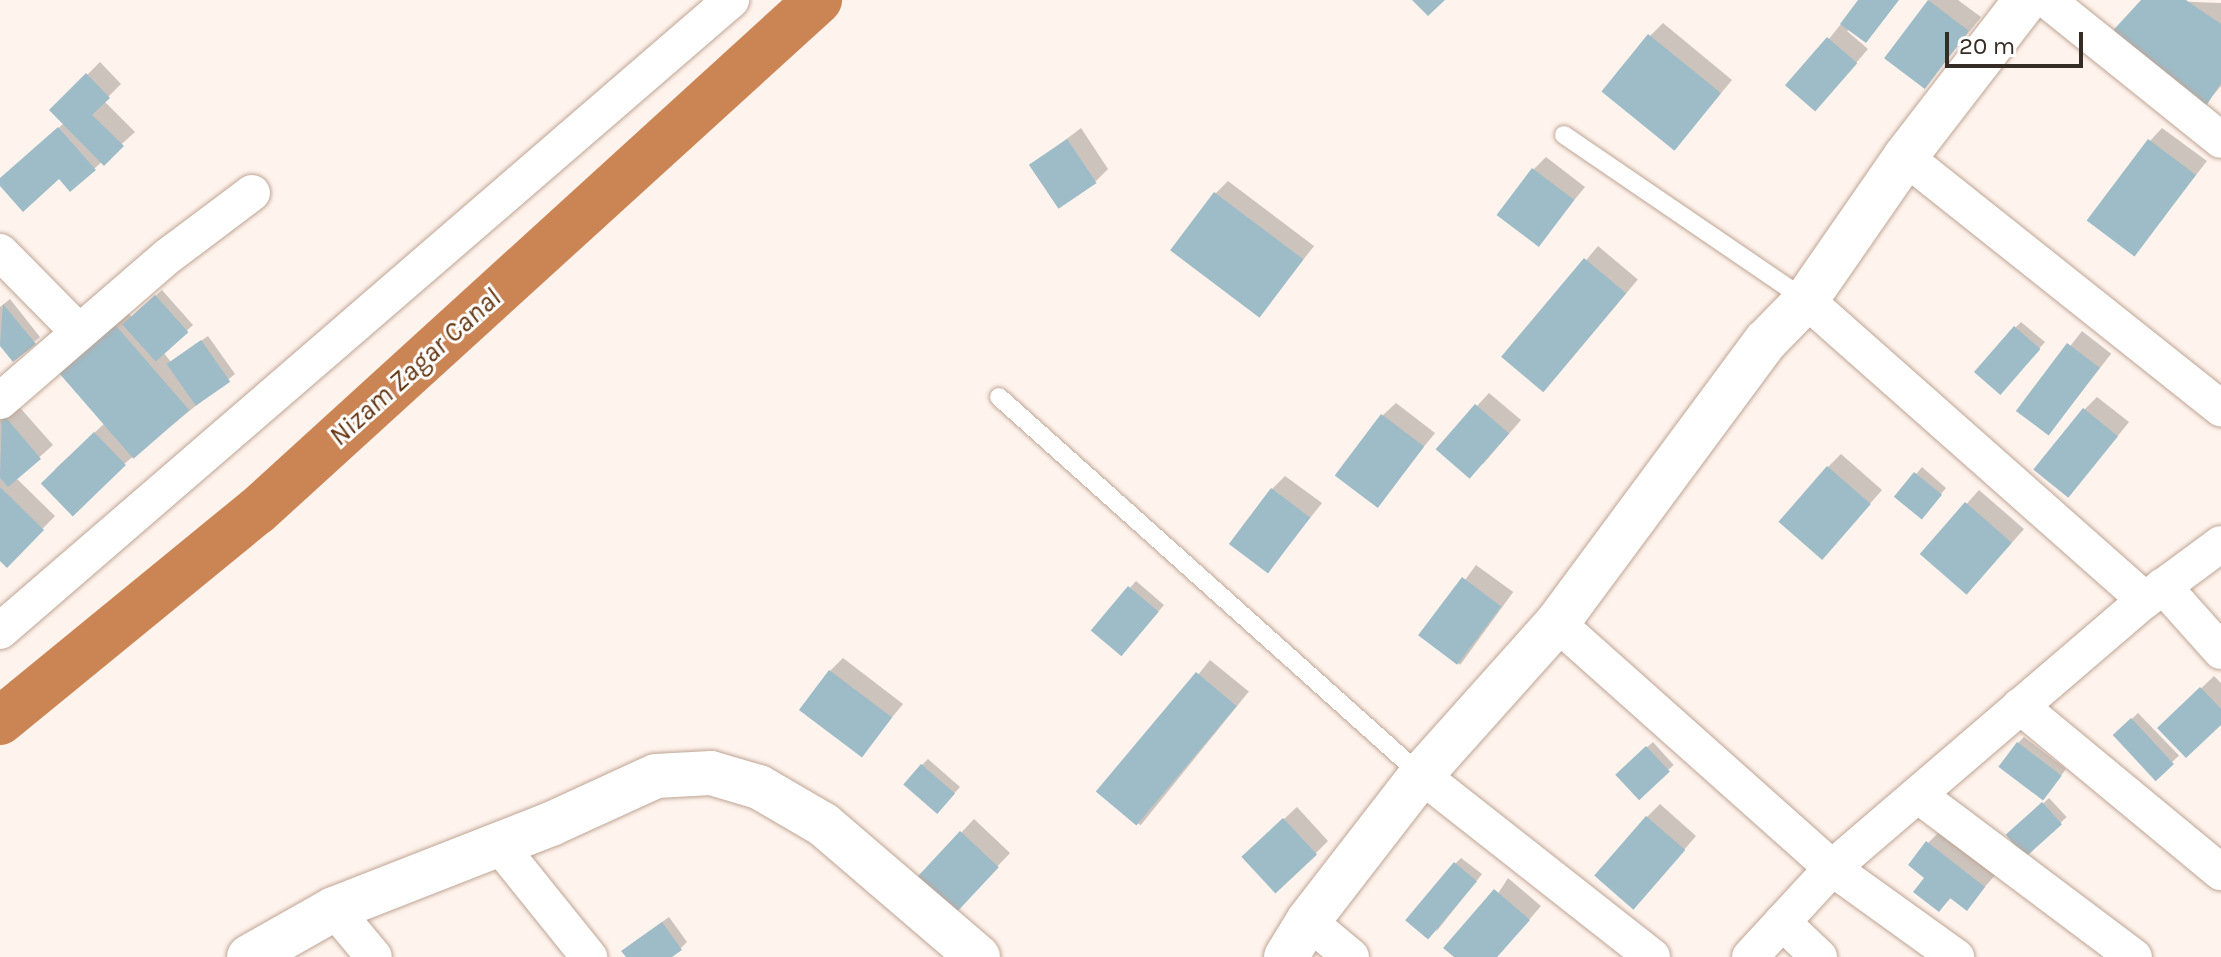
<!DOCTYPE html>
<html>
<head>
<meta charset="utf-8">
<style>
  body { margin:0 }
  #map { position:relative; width:2221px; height:957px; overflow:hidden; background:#fff4ed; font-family:Karla,sans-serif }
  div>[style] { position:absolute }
  .shadow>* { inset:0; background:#0003; transform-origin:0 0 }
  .canal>* { height:48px; margin:-24px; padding:0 24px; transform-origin:24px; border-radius:24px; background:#cb8555 }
  .building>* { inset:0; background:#9ebcc8; transform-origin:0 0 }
  .roads { filter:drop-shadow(0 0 2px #bea595) drop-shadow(0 0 2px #bea595) }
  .service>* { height:18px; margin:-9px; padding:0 9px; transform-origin:9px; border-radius:9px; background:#fff }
  .minor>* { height:36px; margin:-18px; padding:0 18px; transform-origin:18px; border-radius:18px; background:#fff }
  .tertiary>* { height:44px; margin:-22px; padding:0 22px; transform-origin:22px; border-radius:22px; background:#fff }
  span { translate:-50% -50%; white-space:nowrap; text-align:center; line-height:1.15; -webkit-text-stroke:6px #fff; paint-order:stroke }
  .water-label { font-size:28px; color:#653611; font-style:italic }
  .scale { position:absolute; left:1945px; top:32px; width:138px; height:36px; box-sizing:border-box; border:4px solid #362c26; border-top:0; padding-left:10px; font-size:24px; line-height:28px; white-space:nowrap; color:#362c26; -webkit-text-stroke:6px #fff; paint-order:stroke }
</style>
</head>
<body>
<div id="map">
  <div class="shadow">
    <i style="clip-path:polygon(1860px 0,1898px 0,1847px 31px,1868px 49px,1828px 96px,1829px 39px)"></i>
    <i style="clip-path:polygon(1929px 0,1958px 0,1981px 17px,1925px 87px,1885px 58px)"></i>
    <i style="clip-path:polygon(2144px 0,2221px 3px,2221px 86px,2204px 106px)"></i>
    <i style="clip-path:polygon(1663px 23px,1732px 80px,1675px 148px,1650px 36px)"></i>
    <i style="clip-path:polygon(100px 62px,121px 84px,104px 101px,135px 132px,95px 168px,0 183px,64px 123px,52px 110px)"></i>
    <i style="clip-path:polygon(1081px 128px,1108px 169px,1096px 181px,1031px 166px)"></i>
    <i style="clip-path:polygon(2162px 128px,2207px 161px,2135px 253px,2150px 141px)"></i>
    <i style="clip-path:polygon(1546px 157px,1585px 187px,1538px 244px,1534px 169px)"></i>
    <i style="clip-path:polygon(1228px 181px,1314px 246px,1260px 315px,1215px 194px)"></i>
    <i style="left:1598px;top:246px;width:52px;height:145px;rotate:40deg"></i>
    <i style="clip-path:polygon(162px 290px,193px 325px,163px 352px,171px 362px,208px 336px,235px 374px,124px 464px,55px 469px,105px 423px,57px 368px,124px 308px,132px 317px)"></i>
    <i style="clip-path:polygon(10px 299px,40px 337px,13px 359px,0 343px,0 307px)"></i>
    <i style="clip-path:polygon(2021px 322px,2045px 342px,2006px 386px,2015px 328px)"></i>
    <i style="left:2082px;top:331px;width:37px;height:102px;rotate:38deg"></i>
    <i style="clip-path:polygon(1489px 393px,1521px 420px,1483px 464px,1477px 406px)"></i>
    <i style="clip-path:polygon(2097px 397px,2129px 422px,2070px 495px,2085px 409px)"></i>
    <i style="clip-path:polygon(15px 402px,53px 445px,16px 478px,55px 516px,7px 565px,0 559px,0 415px)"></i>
    <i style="clip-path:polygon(1396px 403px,1435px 433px,1377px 505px,1383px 415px)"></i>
    <i style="clip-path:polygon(1841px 454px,1882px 490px,1834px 545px,1828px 467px)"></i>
    <i style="clip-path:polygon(1922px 467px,1946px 488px,1927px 511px,1897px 497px)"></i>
    <i style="clip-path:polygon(1285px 476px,1322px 503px,1269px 570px,1272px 489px)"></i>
    <i style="clip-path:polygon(1979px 490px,2024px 529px,1979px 580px,1922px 554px)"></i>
    <i style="left:1476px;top:565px;width:46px;height:90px;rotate:36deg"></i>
    <i style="clip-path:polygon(1136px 581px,1164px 605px,1127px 648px,1093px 629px)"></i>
    <i style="clip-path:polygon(843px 658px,903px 704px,862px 754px,830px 671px)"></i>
    <i style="left:1210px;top:660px;width:50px;height:172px;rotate:39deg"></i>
    <i style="clip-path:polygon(2214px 676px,2221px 683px,2221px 722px,2160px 728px)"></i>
    <i style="left:2138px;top:713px;width:59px;height:31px;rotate:46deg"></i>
    <i style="clip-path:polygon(2024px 737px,2066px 769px,2049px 792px,2018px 743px)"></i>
    <i style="left:1653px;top:742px;width:31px;height:48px;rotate:48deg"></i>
    <i style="clip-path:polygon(928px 759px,960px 787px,944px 805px,922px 765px)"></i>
    <i style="left:2049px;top:798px;width:26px;height:54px;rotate:47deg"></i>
    <i style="clip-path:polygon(1660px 804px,1696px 836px,1646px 894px,1647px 817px)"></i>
    <i style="clip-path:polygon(1297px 807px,1328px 841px,1315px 854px,1257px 844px)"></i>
    <i style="clip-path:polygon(974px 819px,1010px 853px,962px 904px,913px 884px)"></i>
    <i style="clip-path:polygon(1941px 830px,1996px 874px,1967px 908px,1952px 897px,1939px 910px,1927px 877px,1928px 843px)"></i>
    <i style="clip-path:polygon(1461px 858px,1482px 874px,1436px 932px,1455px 864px)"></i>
    <i style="clip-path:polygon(1508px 878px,1541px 906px,1497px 957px,1457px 957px)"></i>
    <i style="clip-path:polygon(669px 917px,687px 942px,681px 948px,669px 957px,628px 957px,630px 945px)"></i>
  </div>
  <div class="canal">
    <i style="left:0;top:721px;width:332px;rotate:-39.3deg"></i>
    <i style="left:257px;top:511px;width:759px;rotate:-42.33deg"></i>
  </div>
  <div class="building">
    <i style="clip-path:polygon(1412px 0,1445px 0,1428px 16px)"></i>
    <i style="clip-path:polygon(1858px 0,1899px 0,1866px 43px,1840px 24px)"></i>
    <i style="left:1928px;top:0;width:51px;height:73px;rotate:37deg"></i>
    <i style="clip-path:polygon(2141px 0,2186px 0,2221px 24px,2221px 83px,2204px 109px,2107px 37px)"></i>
    <i style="left:1648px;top:34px;width:94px;height:74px;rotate:39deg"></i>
    <i style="left:1827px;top:37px;width:40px;height:64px;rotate:41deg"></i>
    <i style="clip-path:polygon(86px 73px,110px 98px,92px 115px,124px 146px,104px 166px,49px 110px)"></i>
    <i style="clip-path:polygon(58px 127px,96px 170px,70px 192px,59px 179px,23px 212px,0 186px,0 178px)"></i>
    <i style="left:1067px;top:139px;width:53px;height:46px;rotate:56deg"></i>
    <i style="left:2148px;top:139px;width:60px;height:102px;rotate:37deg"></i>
    <i style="left:1532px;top:168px;width:53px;height:59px;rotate:37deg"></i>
    <i style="left:1214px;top:192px;width:112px;height:73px;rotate:37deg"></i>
    <i style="left:1584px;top:258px;width:55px;height:129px;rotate:40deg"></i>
    <i style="left:155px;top:295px;width:50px;height:44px;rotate:48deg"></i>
    <i style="clip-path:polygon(3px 304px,36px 344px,13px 362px,0 346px)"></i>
    <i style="left:110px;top:319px;width:121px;height:74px;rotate:49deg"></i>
    <i style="left:2014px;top:326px;width:35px;height:61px;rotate:41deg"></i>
    <i style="left:201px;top:340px;width:51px;height:42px;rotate:55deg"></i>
    <i style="left:2067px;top:343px;width:41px;height:85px;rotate:37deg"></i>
    <i style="left:1475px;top:404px;width:45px;height:60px;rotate:41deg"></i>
    <i style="left:2083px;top:408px;width:45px;height:79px;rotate:39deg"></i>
    <i style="clip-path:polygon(2px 413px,41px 459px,8px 487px,0 478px)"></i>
    <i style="left:1381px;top:414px;width:54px;height:77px;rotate:37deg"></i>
    <i style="left:94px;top:432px;width:46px;height:74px;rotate:46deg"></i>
    <i style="left:1827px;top:466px;width:58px;height:74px;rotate:41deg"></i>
    <i style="left:1914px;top:472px;width:36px;height:32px;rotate:39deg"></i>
    <i style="clip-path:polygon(0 487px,44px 530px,7px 568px,0 561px)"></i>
    <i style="left:1271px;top:488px;width:49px;height:70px;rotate:37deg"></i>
    <i style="left:1965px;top:502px;width:62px;height:69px;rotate:41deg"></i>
    <i style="left:1462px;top:577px;width:49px;height:73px;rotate:37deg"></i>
    <i style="left:1128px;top:586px;width:40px;height:58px;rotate:40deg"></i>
    <i style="left:829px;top:670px;width:79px;height:50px;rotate:37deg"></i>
    <i style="left:1196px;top:672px;width:53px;height:156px;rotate:40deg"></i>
    <i style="clip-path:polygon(2200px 687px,2221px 709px,2221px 725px,2186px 758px,2157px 728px)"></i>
    <i style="left:2131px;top:718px;width:63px;height:25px;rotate:47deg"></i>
    <i style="left:2017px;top:742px;width:56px;height:31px;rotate:37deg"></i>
    <i style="left:1646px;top:746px;width:35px;height:42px;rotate:47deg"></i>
    <i style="left:921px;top:764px;width:45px;height:27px;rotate:41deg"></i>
    <i style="left:2042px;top:802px;width:30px;height:49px;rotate:48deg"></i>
    <i style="left:1646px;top:816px;width:52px;height:79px;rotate:41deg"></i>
    <i style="left:1283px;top:818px;width:50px;height:57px;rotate:47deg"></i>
    <i style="left:960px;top:831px;width:53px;height:73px;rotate:43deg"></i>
    <i style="clip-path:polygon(1926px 841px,1985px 887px,1967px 911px,1950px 898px,1939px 912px,1913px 892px,1924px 878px,1908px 865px)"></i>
    <i style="left:1454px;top:862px;width:30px;height:76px;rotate:40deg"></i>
    <i style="clip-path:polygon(1494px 889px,1530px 920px,1497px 957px,1454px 957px,1443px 948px)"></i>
    <i style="clip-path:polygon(662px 922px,682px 950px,672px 957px,626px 957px,621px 951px)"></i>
  </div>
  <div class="roads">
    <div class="service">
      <i style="left:1564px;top:135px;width:293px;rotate:34.3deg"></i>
      <i style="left:999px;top:397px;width:567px;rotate:41.85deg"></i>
    </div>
    <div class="minor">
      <i style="left:2047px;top:0;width:223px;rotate:38.8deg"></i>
      <i style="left:1905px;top:157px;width:404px;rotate:38.5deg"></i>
      <i style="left:0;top:252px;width:112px;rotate:45.4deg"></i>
      <i style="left:1806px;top:300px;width:453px;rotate:41.5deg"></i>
      <i style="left:0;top:401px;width:222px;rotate:-40.8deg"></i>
      <i style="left:168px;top:256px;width:105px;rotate:-36.9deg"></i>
      <i style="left:2163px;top:586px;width:87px;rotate:48.3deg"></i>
      <i style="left:1557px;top:623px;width:368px;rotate:41.7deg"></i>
      <i style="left:1832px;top:868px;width:153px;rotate:35.7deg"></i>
      <i style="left:0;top:631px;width:966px;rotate:-40.8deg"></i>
      <i style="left:2020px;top:706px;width:261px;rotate:39.6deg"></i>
      <i style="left:1421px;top:775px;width:294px;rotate:38.2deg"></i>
      <i style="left:1918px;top:795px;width:270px;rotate:36.9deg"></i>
      <i style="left:499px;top:845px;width:144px;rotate:51.2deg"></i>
      <i style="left:334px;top:909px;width:62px;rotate:50.2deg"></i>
      <i style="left:1308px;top:921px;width:56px;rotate:39.9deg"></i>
      <i style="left:1782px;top:922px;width:51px;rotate:43.4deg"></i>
      <i style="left:1750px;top:957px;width:121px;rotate:-47.3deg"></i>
      <i style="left:1832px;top:868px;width:412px;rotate:-40.6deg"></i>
      <i style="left:2145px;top:600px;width:94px;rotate:-36.4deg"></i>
    </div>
    <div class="tertiary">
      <i style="left:249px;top:957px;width:98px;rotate:-29.5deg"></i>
      <i style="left:334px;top:909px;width:233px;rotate:-21.4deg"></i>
      <i style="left:551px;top:824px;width:115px;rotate:-24.6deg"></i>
      <i style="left:656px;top:776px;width:55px;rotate:-3.1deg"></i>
      <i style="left:711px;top:773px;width:50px;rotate:16.3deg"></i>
      <i style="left:759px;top:787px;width:75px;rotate:30.3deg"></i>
      <i style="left:824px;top:825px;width:203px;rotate:40.6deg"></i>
      <i style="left:1286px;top:957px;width:42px;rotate:-58.6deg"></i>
      <i style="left:1308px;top:921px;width:185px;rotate:-52.3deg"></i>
      <i style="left:1421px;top:775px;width:204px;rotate:-48.2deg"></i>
      <i style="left:1557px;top:623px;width:351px;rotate:-53.5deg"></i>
      <i style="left:1766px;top:341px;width:57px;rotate:-45.7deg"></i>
      <i style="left:1806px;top:300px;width:174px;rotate:-55.3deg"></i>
      <i style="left:1905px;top:157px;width:198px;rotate:-52.4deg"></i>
    </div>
  </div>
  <div class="water-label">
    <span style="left:415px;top:367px;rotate:-42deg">Nizam Zagar Canal</span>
  </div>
  <div class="scale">20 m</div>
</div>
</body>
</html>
